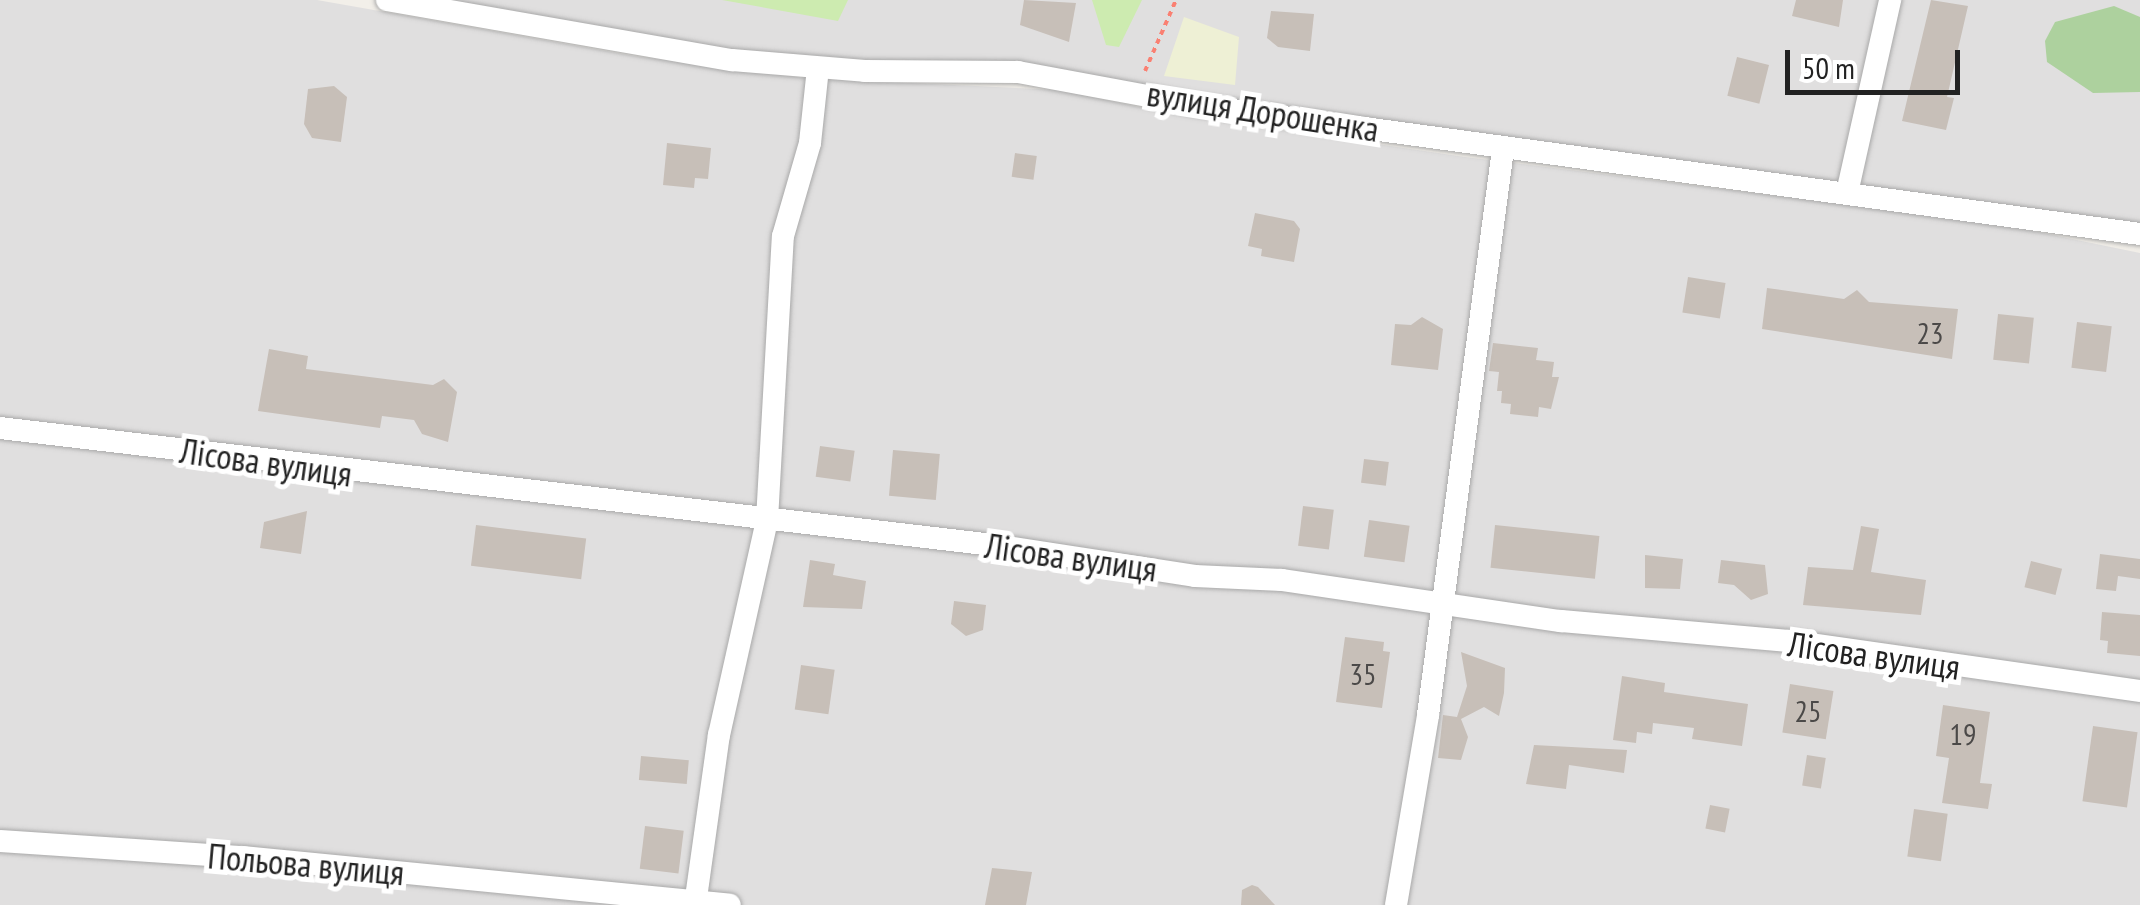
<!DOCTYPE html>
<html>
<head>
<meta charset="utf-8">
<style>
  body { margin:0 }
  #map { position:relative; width:2140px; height:905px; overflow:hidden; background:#f2efe9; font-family:"PT Sans Narrow",sans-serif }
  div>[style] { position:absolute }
  .residential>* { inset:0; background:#e0dfdf }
  .farmland>* { inset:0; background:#eef0d5 }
  .grass>* { inset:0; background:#cdebb0 }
  .forest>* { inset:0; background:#add19e }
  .building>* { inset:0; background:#c7bfb8; transform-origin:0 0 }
  .path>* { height:4px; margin-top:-2px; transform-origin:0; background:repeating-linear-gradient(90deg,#fa8072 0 5px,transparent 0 10px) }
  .roads { filter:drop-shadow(0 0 2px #a9a9a9) drop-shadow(0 0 2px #a9a9a9) }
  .minor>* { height:22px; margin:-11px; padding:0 11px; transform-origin:11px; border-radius:11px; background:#fff }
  span { translate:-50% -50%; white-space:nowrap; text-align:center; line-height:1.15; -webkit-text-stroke:10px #fff; paint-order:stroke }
  .number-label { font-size:30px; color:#4b4948 }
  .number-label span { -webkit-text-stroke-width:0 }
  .street-label { font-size:35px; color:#222 }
  .scale { position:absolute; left:1785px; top:50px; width:175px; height:45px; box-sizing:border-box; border:5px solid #222; border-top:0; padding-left:12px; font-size:30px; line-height:35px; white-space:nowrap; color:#222; -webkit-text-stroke:8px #fff; paint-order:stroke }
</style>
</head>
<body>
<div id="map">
  <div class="residential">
    <i style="clip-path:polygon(0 0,317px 0,634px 56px,805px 78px,1059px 90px,1167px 113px,1465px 157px,1995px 223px,2140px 253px,2140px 905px,0 905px)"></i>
    <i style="clip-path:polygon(417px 0,2140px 0,2140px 225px,930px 64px,721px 50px)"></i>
  </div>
  <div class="farmland">
    <i style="clip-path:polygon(1184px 17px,1239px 37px,1235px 85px,1164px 76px)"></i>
  </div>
  <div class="grass">
    <i style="clip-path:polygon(722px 0,848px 0,838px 21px)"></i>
    <i style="clip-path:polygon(1092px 0,1142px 0,1119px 47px,1106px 45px)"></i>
  </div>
  <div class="forest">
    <i style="clip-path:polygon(2114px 6px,2140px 17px,2140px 92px,2093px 93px,2047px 62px,2045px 41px,2055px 22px)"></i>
  </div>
  <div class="building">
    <i style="clip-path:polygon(1024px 0,1076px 3px,1069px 42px,1020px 25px)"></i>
    <i style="clip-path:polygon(1796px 0,1843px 0,1839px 27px,1792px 16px)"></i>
    <i style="clip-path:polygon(1931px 0,1968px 6px,1947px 97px,1954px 98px,1946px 130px,1902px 121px)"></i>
    <i style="clip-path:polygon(1271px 11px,1314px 14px,1310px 51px,1278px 47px,1267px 38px)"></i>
    <i style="left:1737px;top:57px;width:33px;height:40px;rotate:14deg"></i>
    <i style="clip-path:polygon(334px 86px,347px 97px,341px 142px,312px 138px,304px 124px,308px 89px)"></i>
    <i style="clip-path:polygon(667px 143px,711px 148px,708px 179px,695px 178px,694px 188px,663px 185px)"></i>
    <i style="left:1015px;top:153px;width:22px;height:24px;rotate:8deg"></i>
    <i style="clip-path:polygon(1255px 213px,1294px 221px,1300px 229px,1294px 262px,1261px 256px,1262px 249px,1248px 246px)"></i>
    <i style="left:1688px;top:277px;width:38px;height:36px;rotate:9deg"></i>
    <i style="clip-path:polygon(1767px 288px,1844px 299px,1857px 290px,1869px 302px,1958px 309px,1952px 359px,1762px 329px)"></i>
    <i style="left:1998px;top:314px;width:36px;height:46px;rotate:6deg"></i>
    <i style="clip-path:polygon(1422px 317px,1443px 329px,1438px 370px,1391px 365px,1395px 324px,1411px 325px)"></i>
    <i style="left:2077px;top:322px;width:35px;height:46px;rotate:7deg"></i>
    <i style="clip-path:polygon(1493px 343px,1538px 348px,1536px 360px,1554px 362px,1552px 377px,1559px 377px,1551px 409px,1539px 407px,1538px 417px,1510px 414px,1511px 404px,1501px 403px,1502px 391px,1497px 391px,1499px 372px,1489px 371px)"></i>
    <i style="clip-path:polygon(269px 349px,308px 356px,306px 369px,433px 385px,444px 379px,457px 392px,448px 442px,422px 434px,414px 420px,382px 416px,380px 428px,258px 411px)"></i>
    <i style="left:820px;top:446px;width:35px;height:31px;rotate:8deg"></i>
    <i style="left:893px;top:450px;width:47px;height:46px;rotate:5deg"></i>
    <i style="left:1364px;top:459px;width:25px;height:24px;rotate:7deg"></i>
    <i style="left:1303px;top:506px;width:31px;height:40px;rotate:7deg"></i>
    <i style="clip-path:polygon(307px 511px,301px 554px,260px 548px,264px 522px)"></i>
    <i style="left:1369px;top:520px;width:41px;height:37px;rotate:8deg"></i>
    <i style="left:476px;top:525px;width:111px;height:41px;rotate:7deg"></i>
    <i style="left:1495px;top:525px;width:105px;height:43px;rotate:6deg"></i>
    <i style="clip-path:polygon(1861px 526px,1879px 529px,1871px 572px,1926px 580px,1921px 615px,1803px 605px,1808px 567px,1853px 570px)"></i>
    <i style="clip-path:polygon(2100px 554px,2140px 559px,2140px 579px,2118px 576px,2116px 591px,2096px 589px)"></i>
    <i style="clip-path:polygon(1645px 555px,1683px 559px,1680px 589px,1645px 588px)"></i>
    <i style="clip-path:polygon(810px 560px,835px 564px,833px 575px,866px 581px,862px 609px,803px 607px)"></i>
    <i style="clip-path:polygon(1721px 560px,1765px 565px,1768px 594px,1751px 600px,1734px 585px,1718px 583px)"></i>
    <i style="left:2031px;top:561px;width:32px;height:27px;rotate:14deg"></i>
    <i style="clip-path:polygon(954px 601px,986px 605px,983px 630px,966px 636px,951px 624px)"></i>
    <i style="clip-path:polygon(2102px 612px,2140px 615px,2140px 656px,2107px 653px,2108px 641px,2100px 640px)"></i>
    <i style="clip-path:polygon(1345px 637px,1384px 642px,1383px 651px,1390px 652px,1382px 708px,1336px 702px)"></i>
    <i style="clip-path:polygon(1461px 652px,1505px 668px,1504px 693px,1499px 716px,1484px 707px,1461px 719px,1468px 737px,1461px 760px,1438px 758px,1443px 715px,1457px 717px,1467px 686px)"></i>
    <i style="left:801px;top:665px;width:34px;height:45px;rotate:8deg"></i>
    <i style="clip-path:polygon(1622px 676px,1665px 683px,1664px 692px,1748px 704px,1742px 746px,1692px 739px,1694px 728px,1653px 723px,1652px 734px,1637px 732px,1636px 743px,1613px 740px)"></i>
    <i style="left:1790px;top:684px;width:44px;height:49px;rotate:9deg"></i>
    <i style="clip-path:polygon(1943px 705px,1990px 712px,1980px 783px,1992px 784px,1988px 809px,1942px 803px,1949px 758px,1936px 756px)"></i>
    <i style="left:2093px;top:726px;width:45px;height:76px;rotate:8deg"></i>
    <i style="clip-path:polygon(1534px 745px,1627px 750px,1624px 773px,1569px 765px,1566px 789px,1526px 784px)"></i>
    <i style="left:1807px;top:755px;width:19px;height:31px;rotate:9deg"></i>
    <i style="left:641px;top:756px;width:48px;height:24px;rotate:5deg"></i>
    <i style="left:1710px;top:805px;width:20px;height:24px;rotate:11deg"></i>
    <i style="left:1914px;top:809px;width:34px;height:48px;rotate:8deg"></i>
    <i style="left:645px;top:826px;width:39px;height:43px;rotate:7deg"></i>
    <i style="clip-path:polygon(992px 868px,1032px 872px,1026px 905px,985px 905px)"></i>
    <i style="clip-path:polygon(1252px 885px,1258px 887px,1275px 905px,1241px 905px,1242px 890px)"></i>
  </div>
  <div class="path">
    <i style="left:1145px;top:71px;width:77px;rotate:-66.4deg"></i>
  </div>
  <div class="roads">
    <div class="minor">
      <i style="left:387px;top:0;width:350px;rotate:9.9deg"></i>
      <i style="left:732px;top:60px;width:133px;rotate:4.7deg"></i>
      <i style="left:865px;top:71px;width:153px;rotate:0.4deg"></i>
      <i style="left:1018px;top:72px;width:181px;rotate:10.5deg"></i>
      <i style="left:1196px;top:105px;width:953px;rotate:7.78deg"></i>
      <i style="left:1847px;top:193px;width:198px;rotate:-77.4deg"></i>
      <i style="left:0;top:428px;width:1008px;rotate:6.72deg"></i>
      <i style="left:1001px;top:546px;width:196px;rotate:8.8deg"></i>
      <i style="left:1195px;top:576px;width:87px;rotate:2.6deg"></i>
      <i style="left:1282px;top:580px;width:282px;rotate:8.4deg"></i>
      <i style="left:1561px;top:621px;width:229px;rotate:5deg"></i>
      <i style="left:1789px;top:641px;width:355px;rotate:8.1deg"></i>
      <i style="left:0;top:841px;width:244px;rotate:3.8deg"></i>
      <i style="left:243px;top:857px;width:489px;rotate:5.6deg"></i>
      <i style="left:695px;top:905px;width:172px;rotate:-82deg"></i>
      <i style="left:719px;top:735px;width:220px;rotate:-77.4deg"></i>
      <i style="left:767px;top:520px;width:284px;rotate:-86.8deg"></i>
      <i style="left:783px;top:236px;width:97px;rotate:-73.8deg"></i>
      <i style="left:810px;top:143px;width:75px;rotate:-83.9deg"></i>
      <i style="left:1396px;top:905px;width:193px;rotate:-80.4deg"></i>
      <i style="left:1428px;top:715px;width:571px;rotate:-82.45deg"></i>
    </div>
  </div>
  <div class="number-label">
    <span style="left:1930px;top:333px">23</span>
    <span style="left:1363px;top:674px">35</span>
    <span style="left:1808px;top:711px">25</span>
    <span style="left:1963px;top:734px">19</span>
  </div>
  <div class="street-label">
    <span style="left:1263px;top:111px;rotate:9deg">вулиця Дорошенка</span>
    <span style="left:266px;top:462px;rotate:8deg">Лісова вулиця</span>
    <span style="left:1071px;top:557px;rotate:8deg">Лісова вулиця</span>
    <span style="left:1874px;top:655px;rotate:8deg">Лісова вулиця</span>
    <span style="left:306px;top:864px;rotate:5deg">Польова вулиця</span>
  </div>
  <div class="scale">50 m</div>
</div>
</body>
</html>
